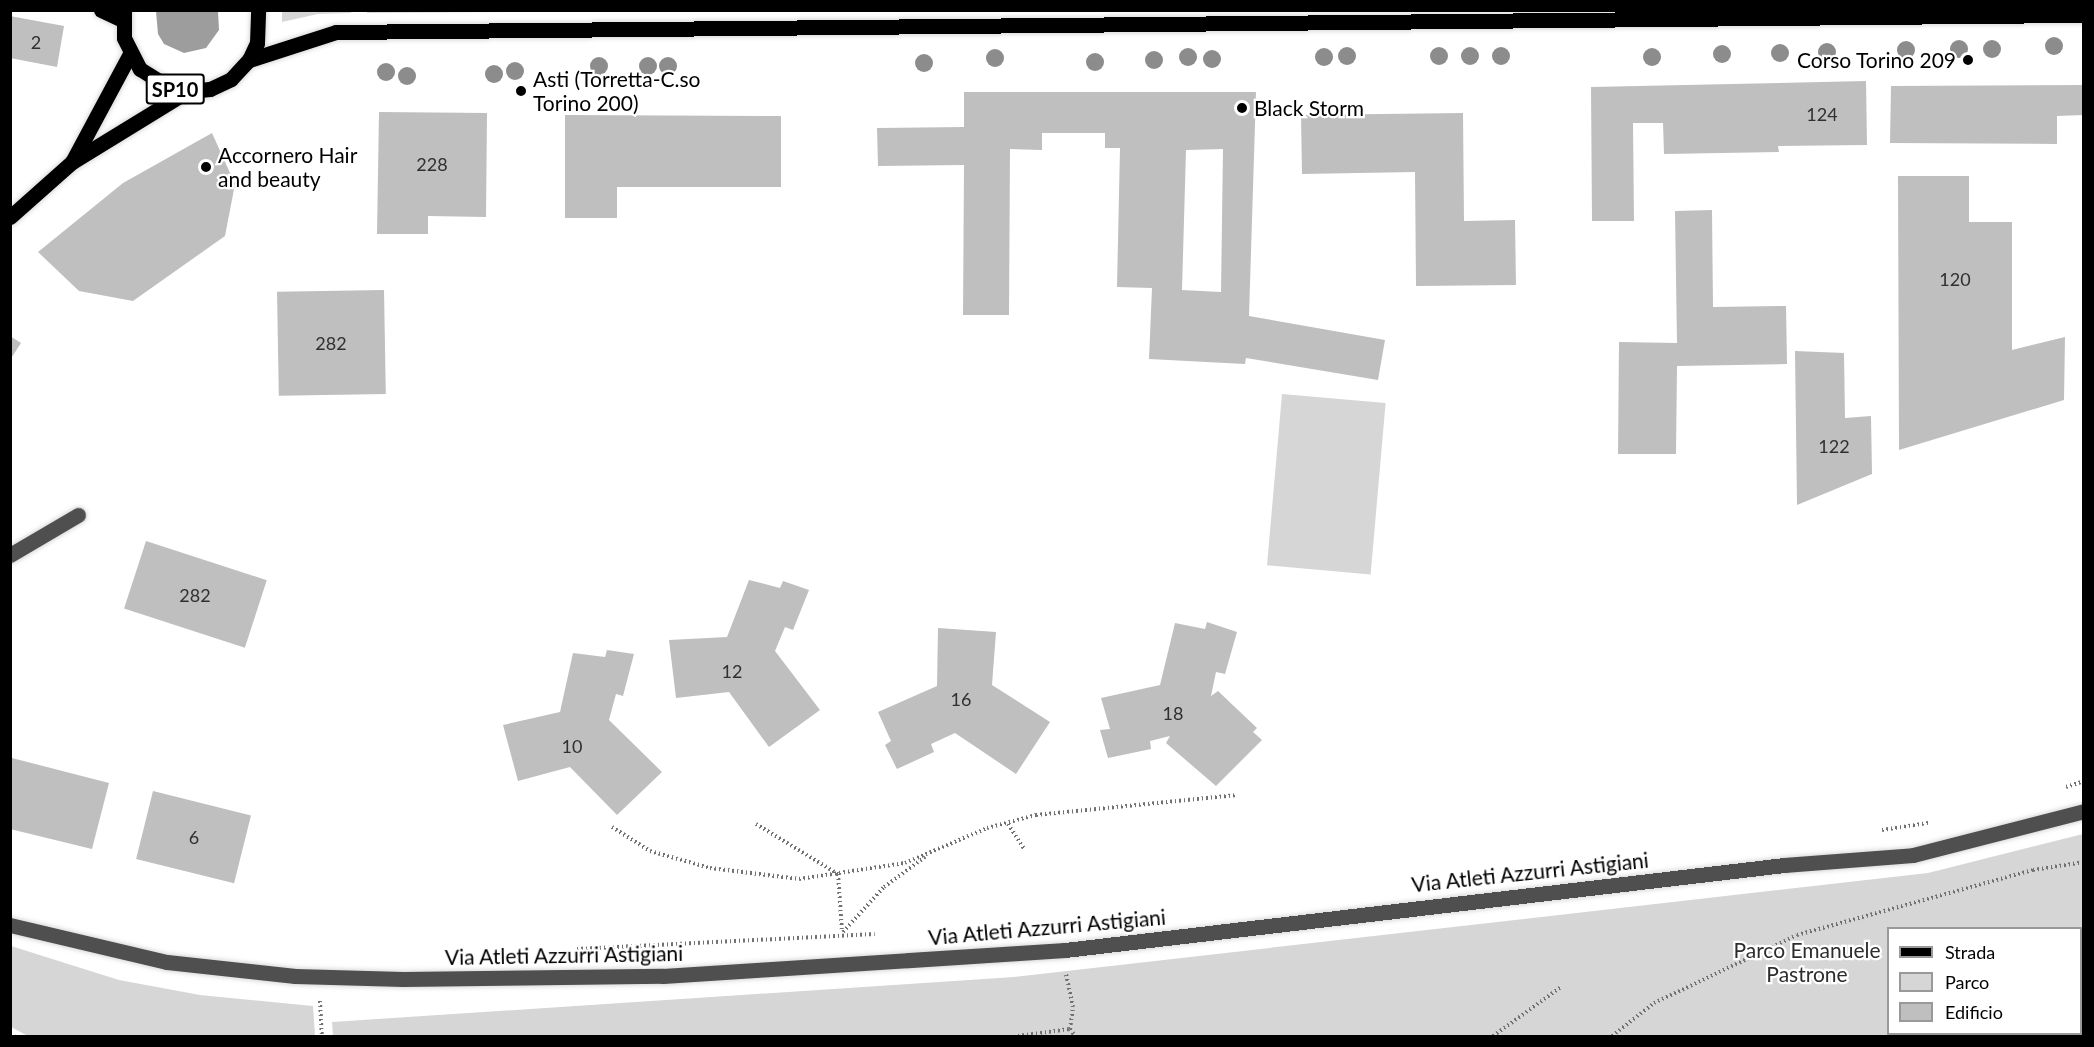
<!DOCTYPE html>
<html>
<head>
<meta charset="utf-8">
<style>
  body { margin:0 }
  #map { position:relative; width:2094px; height:1047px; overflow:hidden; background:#fff; font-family:Lato,sans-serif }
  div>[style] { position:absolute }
  .green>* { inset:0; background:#d6d6d6; transform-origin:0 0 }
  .water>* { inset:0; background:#9d9d9d }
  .building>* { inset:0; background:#bfbfbf; transform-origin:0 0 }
  .path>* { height:4px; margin-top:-2px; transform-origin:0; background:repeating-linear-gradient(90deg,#717171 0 1.5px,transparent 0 4.5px) }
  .roads { filter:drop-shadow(0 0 2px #dbdbdb) drop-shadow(0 0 2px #dbdbdb) }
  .minor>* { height:15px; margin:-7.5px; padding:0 7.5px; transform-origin:7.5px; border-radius:7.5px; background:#4f4f4f }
  .major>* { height:15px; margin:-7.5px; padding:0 7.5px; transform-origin:7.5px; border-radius:7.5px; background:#000 }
  .trees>* { width:18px; height:18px; margin:-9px; border-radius:50%; background:#8c8c8c }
  .dots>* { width:16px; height:16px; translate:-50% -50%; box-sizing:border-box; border:3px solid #fff; border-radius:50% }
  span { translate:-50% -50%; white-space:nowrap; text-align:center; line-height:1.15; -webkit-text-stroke:4.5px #fff; paint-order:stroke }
  .number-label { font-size:18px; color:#303030 }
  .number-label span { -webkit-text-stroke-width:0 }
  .shield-label span { padding:2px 4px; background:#fff; border:2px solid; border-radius:4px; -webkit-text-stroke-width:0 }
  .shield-label { font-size:20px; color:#000; font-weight:700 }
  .poi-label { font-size:21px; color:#000 }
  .right { translate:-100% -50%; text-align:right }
  .left { translate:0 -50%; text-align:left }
  .street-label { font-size:21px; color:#000 }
  .park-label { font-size:21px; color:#2d2d2d }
  .frame { position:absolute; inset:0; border:12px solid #000; pointer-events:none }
  .legend { position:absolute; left:1887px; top:927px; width:195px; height:108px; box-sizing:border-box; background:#fff; border:2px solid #999; margin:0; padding:8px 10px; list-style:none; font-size:18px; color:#000 }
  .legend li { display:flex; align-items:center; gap:12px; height:30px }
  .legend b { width:30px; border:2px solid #999 }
</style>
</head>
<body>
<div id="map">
  <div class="green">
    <i style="clip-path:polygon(282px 11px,351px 11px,351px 13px,318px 14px,282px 22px)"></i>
    <i style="clip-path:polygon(367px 11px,367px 10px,646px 11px,367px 13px)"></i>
    <i style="left:1282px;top:394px;width:104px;height:172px;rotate:5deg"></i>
    <i style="clip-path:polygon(evenodd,2083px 834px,2083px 1036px,333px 1036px,332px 1022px,1014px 977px,1928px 873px,2083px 834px,1888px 928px,2080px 928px,2080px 1034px,1888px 1034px,1888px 928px)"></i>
    <i style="clip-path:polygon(11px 946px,119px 980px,200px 995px,313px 1006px,315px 1036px,28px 1036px,11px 1027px)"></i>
  </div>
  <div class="water">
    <i style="clip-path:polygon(156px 11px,218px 11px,219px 30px,206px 48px,184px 53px,164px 44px,158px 34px)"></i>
  </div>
  <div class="building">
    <i style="clip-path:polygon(10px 16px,64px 26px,57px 67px,10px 58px)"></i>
    <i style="clip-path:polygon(1866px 81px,1867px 145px,1778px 146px,1779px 152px,1664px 154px,1663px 123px,1633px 123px,1634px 221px,1592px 221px,1591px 87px)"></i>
    <i style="clip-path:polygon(2084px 85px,2084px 115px,2057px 116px,2057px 144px,1890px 143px,1891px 86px)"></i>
    <i style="clip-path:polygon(evenodd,964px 92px,1256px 92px,1249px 316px,1385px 340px,1378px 380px,1246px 358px,1245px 364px,1149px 359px,1152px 288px,1117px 287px,1120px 148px,1105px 148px,1105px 133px,1042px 133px,1042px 150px,1010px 149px,1009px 315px,963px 315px,964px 165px,878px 166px,877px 128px,964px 127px,964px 92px,1223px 149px,1221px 292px,1182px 290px,1186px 150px,1223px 149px)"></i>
    <i style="clip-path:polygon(379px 112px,487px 113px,486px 217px,428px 216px,428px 234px,377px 234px)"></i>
    <i style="clip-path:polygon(1463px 113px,1464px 221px,1515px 220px,1516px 285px,1416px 286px,1415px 172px,1302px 174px,1301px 115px)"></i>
    <i style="clip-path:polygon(565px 115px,781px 116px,781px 187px,617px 187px,617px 218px,565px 218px)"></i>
    <i style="clip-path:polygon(212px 133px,235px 184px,225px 236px,133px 301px,79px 291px,38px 252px,123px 183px)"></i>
    <i style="clip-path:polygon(1898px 176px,1969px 176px,1969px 222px,2012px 222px,2012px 350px,2065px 337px,2064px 400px,1899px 450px)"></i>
    <i style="clip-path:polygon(1712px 210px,1713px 307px,1786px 306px,1787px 364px,1677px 366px,1676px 454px,1618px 454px,1619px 342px,1677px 343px,1675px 211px)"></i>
    <i style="left:384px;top:290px;width:104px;height:107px;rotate:89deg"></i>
    <i style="clip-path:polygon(10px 336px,21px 343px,10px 360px)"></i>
    <i style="clip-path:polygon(1795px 351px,1844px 353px,1845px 418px,1871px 416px,1872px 474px,1797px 505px)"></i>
    <i style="left:146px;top:541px;width:127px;height:71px;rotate:18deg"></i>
    <i style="clip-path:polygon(749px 580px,780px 588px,783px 581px,809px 590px,793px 630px,785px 627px,775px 651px,820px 710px,769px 747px,729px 692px,676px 698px,669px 640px,727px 637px)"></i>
    <i style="clip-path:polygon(1207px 622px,1237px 632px,1225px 674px,1216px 672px,1211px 696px,1218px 691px,1257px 728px,1253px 732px,1262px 740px,1216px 786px,1166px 743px,1170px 736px,1150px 741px,1151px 749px,1108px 758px,1100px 730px,1110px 729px,1101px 698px,1160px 685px,1175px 623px,1205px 629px)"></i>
    <i style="clip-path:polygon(938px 628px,996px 632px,992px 685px,1050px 722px,1016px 774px,955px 733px,931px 744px,934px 752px,897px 769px,885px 745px,891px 741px,878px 712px,937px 686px)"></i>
    <i style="clip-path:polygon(607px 650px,634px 654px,623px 696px,616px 694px,609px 720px,662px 772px,617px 815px,570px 767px,518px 781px,503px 725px,560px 712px,573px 653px,605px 657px)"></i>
    <i style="clip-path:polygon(12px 758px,109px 783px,92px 849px,10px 829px)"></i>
    <i style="left:153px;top:791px;width:101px;height:70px;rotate:14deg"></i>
  </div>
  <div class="path">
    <i style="left:2066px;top:787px;width:19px;rotate:-18deg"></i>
    <i style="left:756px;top:824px;width:96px;rotate:31.4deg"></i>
    <i style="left:838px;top:874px;width:57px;rotate:86deg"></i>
    <i style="left:1008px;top:824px;width:31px;rotate:57deg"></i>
    <i style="left:612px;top:827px;width:45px;rotate:32.3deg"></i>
    <i style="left:650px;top:851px;width:62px;rotate:15.8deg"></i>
    <i style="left:710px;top:868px;width:90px;rotate:7deg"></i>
    <i style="left:799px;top:879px;width:107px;rotate:-8.6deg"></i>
    <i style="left:905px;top:863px;width:89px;rotate:-23.1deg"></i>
    <i style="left:987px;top:828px;width:51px;rotate:-14.9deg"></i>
    <i style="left:1036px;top:815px;width:202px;rotate:-5.7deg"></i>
    <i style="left:1882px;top:830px;width:47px;rotate:-8.7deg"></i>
    <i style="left:843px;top:932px;width:61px;rotate:-47.7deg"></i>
    <i style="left:884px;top:887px;width:51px;rotate:-36.2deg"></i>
    <i style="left:577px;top:949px;width:298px;rotate:-2.9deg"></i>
    <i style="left:2080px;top:990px;width:4px;rotate:-27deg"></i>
    <i style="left:320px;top:1001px;width:35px;rotate:87deg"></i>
    <i style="left:1070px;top:1029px;width:9px;rotate:54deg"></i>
    <i style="left:10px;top:1034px;width:5px;rotate:22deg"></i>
    <i style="left:1018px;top:1036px;width:52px;rotate:-7.7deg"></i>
    <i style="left:1070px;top:1029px;width:22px;rotate:-82deg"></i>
    <i style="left:1073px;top:1007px;width:34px;rotate:-102deg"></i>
    <i style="left:1493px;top:1036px;width:84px;rotate:-35.8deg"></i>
    <i style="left:1612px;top:1036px;width:53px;rotate:-38.2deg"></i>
    <i style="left:1654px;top:1003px;width:158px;rotate:-25.4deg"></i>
    <i style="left:1797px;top:935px;width:245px;rotate:-15.4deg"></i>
    <i style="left:2033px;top:870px;width:52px;rotate:-8.9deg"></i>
    <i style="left:1989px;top:1036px;width:7px;rotate:-16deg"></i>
  </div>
  <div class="roads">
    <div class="minor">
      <i style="left:10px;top:555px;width:79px;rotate:-30.5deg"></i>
      <i style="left:10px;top:925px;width:161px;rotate:13.3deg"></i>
      <i style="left:167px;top:962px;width:129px;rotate:6.2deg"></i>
      <i style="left:295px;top:976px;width:108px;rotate:1.6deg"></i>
      <i style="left:403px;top:979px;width:260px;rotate:-0.7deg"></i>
      <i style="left:663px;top:976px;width:403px;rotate:-3.7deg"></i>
      <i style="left:1065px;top:950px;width:724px;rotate:-6.74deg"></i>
      <i style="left:1784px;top:865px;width:129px;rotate:-4.4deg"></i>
      <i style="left:1913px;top:855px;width:177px;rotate:-14.4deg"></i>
    </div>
    <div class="major">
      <i style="left:101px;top:10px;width:23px;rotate:25deg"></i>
      <i style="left:124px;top:10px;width:28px;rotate:90deg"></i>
      <i style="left:124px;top:38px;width:35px;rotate:63deg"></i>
      <i style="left:140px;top:69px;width:36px;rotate:32deg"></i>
      <i style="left:170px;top:88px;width:18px;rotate:9deg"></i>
      <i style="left:188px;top:91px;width:22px;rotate:-5deg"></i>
      <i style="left:210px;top:89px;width:23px;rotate:-25deg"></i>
      <i style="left:231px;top:79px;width:26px;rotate:-47deg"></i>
      <i style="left:249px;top:60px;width:19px;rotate:-65deg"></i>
      <i style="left:257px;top:43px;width:33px;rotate:-88deg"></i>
      <i style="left:249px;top:60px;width:91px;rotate:-17.8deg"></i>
      <i style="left:336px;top:32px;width:1748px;rotate:-0.56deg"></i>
      <i style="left:72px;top:162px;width:123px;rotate:-61.8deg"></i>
      <i style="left:10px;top:217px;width:83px;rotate:-41.6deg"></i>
      <i style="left:72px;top:162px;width:136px;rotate:-31.5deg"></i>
    </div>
  </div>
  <div class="trees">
    <i style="left:2054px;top:46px"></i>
    <i style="left:1959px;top:49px"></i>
    <i style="left:1992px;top:49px"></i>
    <i style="left:1906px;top:50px"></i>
    <i style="left:1827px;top:52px"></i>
    <i style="left:1780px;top:53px"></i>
    <i style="left:1722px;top:54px"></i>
    <i style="left:1347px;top:56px"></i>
    <i style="left:1439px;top:56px"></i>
    <i style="left:1470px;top:56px"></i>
    <i style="left:1501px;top:56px"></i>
    <i style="left:1188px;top:57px"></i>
    <i style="left:1324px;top:57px"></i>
    <i style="left:1652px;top:57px"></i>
    <i style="left:995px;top:58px"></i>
    <i style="left:1212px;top:59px"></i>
    <i style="left:1154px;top:60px"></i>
    <i style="left:1095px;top:62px"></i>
    <i style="left:924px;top:63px"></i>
    <i style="left:599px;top:66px"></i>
    <i style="left:648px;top:66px"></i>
    <i style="left:668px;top:66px"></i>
    <i style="left:515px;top:71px"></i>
    <i style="left:386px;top:72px"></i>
    <i style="left:494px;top:74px"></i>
    <i style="left:407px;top:76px"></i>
  </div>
  <div class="dots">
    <i style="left:1968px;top:60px;background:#000"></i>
    <i style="left:521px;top:91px;background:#000"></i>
    <i style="left:1242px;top:108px;background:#000"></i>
    <i style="left:206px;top:167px;background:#000"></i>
  </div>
  <div class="number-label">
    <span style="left:36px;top:42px">2</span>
    <span style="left:1822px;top:114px">124</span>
    <span style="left:432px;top:164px">228</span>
    <span style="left:1955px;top:279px">120</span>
    <span style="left:331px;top:343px">282</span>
    <span style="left:1834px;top:446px">122</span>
    <span style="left:195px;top:595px">282</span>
    <span style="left:732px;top:671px">12</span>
    <span style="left:961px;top:699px">16</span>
    <span style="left:1173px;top:713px">18</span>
    <span style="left:572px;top:746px">10</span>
    <span style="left:194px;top:837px">6</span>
  </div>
  <div class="shield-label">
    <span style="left:175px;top:89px">SP10</span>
  </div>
  <div class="poi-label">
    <span class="right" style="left:1956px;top:60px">Corso Torino 209</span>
    <span class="left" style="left:533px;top:91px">Asti (Torretta-C.so<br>Torino 200)</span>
    <span class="left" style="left:1254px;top:108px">Black Storm</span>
    <span class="left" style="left:218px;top:167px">Accornero Hair<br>and beauty</span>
  </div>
  <div class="street-label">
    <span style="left:1530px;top:872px;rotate:-6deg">Via Atleti Azzurri Astigiani</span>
    <span style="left:1047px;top:927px;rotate:-5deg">Via Atleti Azzurri Astigiani</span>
    <span style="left:564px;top:955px;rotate:-1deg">Via Atleti Azzurri Astigiani</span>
  </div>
  <div class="park-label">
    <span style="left:1807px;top:962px">Parco Emanuele<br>Pastrone</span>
  </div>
  <div class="frame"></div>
  <ul class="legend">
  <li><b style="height:8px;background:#000"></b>Strada</li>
  <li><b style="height:16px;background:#d6d6d6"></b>Parco</li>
  <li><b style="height:16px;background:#bfbfbf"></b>Edificio</li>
  </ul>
</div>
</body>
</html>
